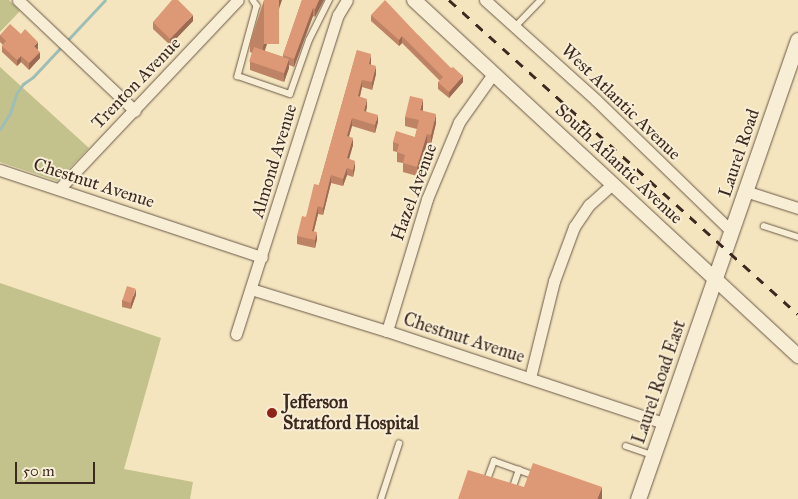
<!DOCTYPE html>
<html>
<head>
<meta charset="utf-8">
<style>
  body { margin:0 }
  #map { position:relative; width:798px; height:499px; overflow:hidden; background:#f4e5be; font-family:"IM FELL Great Primer",serif }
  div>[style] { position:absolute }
  .green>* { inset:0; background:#c3c28c }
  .stream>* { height:3px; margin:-1.5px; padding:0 1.5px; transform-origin:1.5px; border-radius:1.5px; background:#9dbeb7 }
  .roads { filter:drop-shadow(0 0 1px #6a5848) drop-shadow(0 0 1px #6a5848) }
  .service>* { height:5.5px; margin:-2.75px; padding:0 2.75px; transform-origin:2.75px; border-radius:2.75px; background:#f8eed5 }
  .minor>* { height:11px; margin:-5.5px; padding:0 5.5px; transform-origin:5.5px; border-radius:5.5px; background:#f8eed5 }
  .tertiary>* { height:14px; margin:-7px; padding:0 7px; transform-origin:7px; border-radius:7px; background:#f8eed5 }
  .secondary>* { height:15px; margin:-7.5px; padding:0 7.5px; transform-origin:7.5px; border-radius:7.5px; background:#f8eed5 }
  .rail>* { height:3px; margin-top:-1.5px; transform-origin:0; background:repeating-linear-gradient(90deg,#3c2920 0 9px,transparent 0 18px) }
  .wall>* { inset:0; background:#be8365 }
  .shaded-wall>* { inset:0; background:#9b6a53 }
  .building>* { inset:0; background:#dd9876; transform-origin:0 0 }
  .dots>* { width:14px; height:14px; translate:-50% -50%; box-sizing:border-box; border:2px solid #f8eed5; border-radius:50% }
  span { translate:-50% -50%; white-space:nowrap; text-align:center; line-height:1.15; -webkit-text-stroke:4px #f8eed5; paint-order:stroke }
  .street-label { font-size:18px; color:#3c2920 }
  .poi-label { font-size:18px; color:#3c2920; font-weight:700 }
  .left { translate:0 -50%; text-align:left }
  .scale { position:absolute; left:15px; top:462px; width:80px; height:22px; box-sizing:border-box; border:2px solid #3c2920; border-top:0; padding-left:6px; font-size:15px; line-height:18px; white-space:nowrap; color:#3c2920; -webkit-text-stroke:4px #f8eed5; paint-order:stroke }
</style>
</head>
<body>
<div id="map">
  <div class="green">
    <i style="clip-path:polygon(0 0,9px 0,20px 11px,0 32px)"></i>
    <i style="clip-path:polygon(0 67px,89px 148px,57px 181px,0 162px)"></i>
    <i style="clip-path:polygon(0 283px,161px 338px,124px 469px,193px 482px,190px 499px,0 499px)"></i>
  </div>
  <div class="stream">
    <i style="left:0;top:129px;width:19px;rotate:-58deg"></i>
    <i style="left:10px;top:113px;width:20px;rotate:-72deg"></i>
    <i style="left:16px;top:94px;width:12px;rotate:-55deg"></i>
    <i style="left:23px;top:84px;width:12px;rotate:-35deg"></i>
    <i style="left:33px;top:77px;width:105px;rotate:-46.9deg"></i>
  </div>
  <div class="roads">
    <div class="service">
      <i style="left:253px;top:0;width:7px;rotate:56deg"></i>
      <i style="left:257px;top:6px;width:73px;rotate:105.2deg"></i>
      <i style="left:238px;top:76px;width:55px;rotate:19.1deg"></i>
      <i style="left:290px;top:94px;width:57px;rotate:-70.6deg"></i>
      <i style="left:309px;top:40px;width:45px;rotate:-63.4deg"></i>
      <i style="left:515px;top:27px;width:37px;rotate:-46deg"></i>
      <i style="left:764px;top:226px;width:36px;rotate:18deg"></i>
      <i style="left:626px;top:446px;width:28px;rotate:19deg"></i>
      <i style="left:486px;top:483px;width:23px;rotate:-70deg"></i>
      <i style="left:494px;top:461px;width:45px;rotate:19.7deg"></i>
      <i style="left:512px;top:490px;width:21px;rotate:-71deg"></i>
      <i style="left:381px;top:499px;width:58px;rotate:-71.9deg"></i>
    </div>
    <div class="minor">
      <i style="left:18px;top:0;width:161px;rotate:43.5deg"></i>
      <i style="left:485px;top:0;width:149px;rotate:42deg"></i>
      <i style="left:596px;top:100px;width:188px;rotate:44.1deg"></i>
      <i style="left:0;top:170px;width:276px;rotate:18.4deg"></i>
      <i style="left:59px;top:189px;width:260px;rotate:-46.6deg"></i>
      <i style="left:745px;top:191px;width:56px;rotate:17.8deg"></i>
      <i style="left:251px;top:289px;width:142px;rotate:17.2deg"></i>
      <i style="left:387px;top:331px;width:292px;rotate:18.4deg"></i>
      <i style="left:387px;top:331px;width:138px;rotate:-73.1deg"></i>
      <i style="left:427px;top:199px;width:83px;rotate:-67.4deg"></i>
      <i style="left:459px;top:122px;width:59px;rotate:-54.7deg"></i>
      <i style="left:236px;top:334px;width:335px;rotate:-72.3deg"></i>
      <i style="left:338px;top:15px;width:17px;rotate:-59deg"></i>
      <i style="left:530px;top:378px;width:100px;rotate:-76.1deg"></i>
      <i style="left:554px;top:281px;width:58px;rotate:-69.7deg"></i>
      <i style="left:574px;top:227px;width:27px;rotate:-56deg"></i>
      <i style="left:589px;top:205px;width:31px;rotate:-42deg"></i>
    </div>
    <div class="tertiary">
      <i style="left:414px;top:0;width:524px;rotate:42.83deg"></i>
    </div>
    <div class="secondary">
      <i style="left:638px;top:499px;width:486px;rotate:-70.8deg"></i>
    </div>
  </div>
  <div class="rail">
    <i style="left:449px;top:0;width:469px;rotate:42deg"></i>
  </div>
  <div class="wall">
    <i style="clip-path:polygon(264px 0,265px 51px,283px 57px,283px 55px,302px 0,324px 0,315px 17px,313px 16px,294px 67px,289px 65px,289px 68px,284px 82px,250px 70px,250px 61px,252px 53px,250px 52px,250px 42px)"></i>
    <i style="clip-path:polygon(371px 15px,418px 35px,463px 82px,449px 98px,438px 89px,438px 82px,440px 81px,402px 43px,399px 46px,371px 21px)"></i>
    <i style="clip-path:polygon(193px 21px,170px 45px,153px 29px,153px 22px)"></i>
    <i style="clip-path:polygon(21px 34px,38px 49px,37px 49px,40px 58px,29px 70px,21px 62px,17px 66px,2px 52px,2px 46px,3px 45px,0 42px,0 35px)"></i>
    <i style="clip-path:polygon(357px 50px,371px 62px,371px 65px,376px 74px,372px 90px,362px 87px,360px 97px,367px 107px,366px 111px,378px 122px,375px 133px,352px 126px,349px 136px,353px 145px,349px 159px,355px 168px,353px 177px,347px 175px,343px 186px,331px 183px,323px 215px,318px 214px,314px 231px,317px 239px,315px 248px,297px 244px,297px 236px,306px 217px,319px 185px)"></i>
    <i style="clip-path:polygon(423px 109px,423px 111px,436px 123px,431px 144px,427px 143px,417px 176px,403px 172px,403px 163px,397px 162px,397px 152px,393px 151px,393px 142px,415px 137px,417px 129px,405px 126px,405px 117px)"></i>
    <i style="clip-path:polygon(136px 295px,131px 309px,122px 307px,122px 300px)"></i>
  </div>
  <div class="shaded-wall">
    <i style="clip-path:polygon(279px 0,282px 0,263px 56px,263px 47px)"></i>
    <i style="clip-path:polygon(319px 0,324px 0,315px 17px,315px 9px)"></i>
    <i style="clip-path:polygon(313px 8px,313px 16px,294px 67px,294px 59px)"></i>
    <i style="clip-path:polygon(193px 15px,193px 21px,170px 45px,170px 39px)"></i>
    <i style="clip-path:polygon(402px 36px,402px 43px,399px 46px,399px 40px)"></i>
    <i style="clip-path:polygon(38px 42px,38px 49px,34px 53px,34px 46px)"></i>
    <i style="clip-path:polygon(40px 52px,40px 58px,29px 70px,29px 63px)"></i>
    <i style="clip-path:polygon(371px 54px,371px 62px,369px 72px,369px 64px)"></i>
    <i style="clip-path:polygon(21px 56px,21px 62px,17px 66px,17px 60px)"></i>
    <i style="clip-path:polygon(289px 59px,289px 68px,284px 82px,284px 73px)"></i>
    <i style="clip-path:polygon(376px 66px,376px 74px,372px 90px,372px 82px)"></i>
    <i style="clip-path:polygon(463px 76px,463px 82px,449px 98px,449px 92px)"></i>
    <i style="clip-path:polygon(362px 80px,362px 87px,358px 104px,358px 96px)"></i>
    <i style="clip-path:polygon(367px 99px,367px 107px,364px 118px,364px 111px)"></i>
    <i style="clip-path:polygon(423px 99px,423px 109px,420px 119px,420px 110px)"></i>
    <i style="clip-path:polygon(436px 114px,436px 123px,431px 144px,431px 135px)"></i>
    <i style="clip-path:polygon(378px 115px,378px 122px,375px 133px,375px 125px)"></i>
    <i style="clip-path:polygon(352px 118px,352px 126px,347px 143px,347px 136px)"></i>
    <i style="clip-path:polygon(427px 134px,427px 143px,417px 176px,417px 167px)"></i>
    <i style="clip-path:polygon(353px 138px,353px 145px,347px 166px,347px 158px)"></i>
    <i style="clip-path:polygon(355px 161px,355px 168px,353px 177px,353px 170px)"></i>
    <i style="clip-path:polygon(347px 168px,347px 175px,343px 186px,343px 179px)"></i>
    <i style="clip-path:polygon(331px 175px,331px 183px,323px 215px,323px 208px)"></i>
    <i style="clip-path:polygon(318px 206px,318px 214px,312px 238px,312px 231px)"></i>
    <i style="clip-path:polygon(317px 232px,317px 239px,315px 248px,315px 240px)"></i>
    <i style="clip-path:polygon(136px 289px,136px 295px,131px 309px,131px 303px)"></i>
    <i style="clip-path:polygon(602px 487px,602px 499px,597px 499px)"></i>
  </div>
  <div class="building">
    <i style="clip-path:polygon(172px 0,178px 0,193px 15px,170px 39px,153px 22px)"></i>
    <i style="left:264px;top:0;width:15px;height:44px"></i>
    <i style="clip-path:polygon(302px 0,319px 0,315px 9px,313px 8px,294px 59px,283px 55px)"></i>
    <i style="clip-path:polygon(385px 0,418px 35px,451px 68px,453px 67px,463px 76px,449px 92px,438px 82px,443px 77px,402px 36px,399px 40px,371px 15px)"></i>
    <i style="clip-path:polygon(10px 24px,21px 34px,25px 29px,38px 42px,34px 46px,40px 52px,29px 63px,21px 56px,17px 60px,2px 46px,6px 41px,0 35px)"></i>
    <i style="left:254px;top:47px;width:37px;height:15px;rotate:19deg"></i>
    <i style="clip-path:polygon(357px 50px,371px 54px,369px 64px,376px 66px,372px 82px,362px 80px,358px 96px,367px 99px,364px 111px,378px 115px,375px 125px,352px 118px,347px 136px,353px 138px,347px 158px,355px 161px,353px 170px,347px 168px,343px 179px,331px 175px,323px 208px,318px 206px,312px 231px,317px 232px,315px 240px,297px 236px,302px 216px,306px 217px,314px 184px,319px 185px)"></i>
    <i style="clip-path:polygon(410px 96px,423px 99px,420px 110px,436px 114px,431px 135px,427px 134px,417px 167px,403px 163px,405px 155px,397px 152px,399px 144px,393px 142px,396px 131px,415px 137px,419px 120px,405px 117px)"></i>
    <i style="left:127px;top:286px;width:9px;height:15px;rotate:18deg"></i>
    <i style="clip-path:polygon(533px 463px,602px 487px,597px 499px,458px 499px,468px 470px,524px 487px)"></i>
  </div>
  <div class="dots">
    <i style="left:272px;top:413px;background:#8f2418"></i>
  </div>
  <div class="street-label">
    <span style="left:136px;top:83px;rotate:-46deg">Trenton Avenue</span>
    <span style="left:621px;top:102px;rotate:44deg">West Atlantic Avenue</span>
    <span style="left:739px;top:153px;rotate:-71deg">Laurel Road</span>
    <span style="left:274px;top:161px;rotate:-73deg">Almond Avenue</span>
    <span style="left:619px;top:164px;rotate:43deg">South Atlantic Avenue</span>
    <span style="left:94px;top:183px;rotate:18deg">Chestnut Avenue</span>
    <span style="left:414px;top:192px;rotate:-70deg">Hazel Avenue</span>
    <span style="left:464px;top:338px;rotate:18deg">Chestnut Avenue</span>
    <span style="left:659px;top:382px;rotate:-71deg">Laurel Road East</span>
  </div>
  <div class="poi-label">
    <span class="left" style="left:283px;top:413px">Jefferson<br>Stratford Hospital</span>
  </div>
  <div class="scale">50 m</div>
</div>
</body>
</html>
